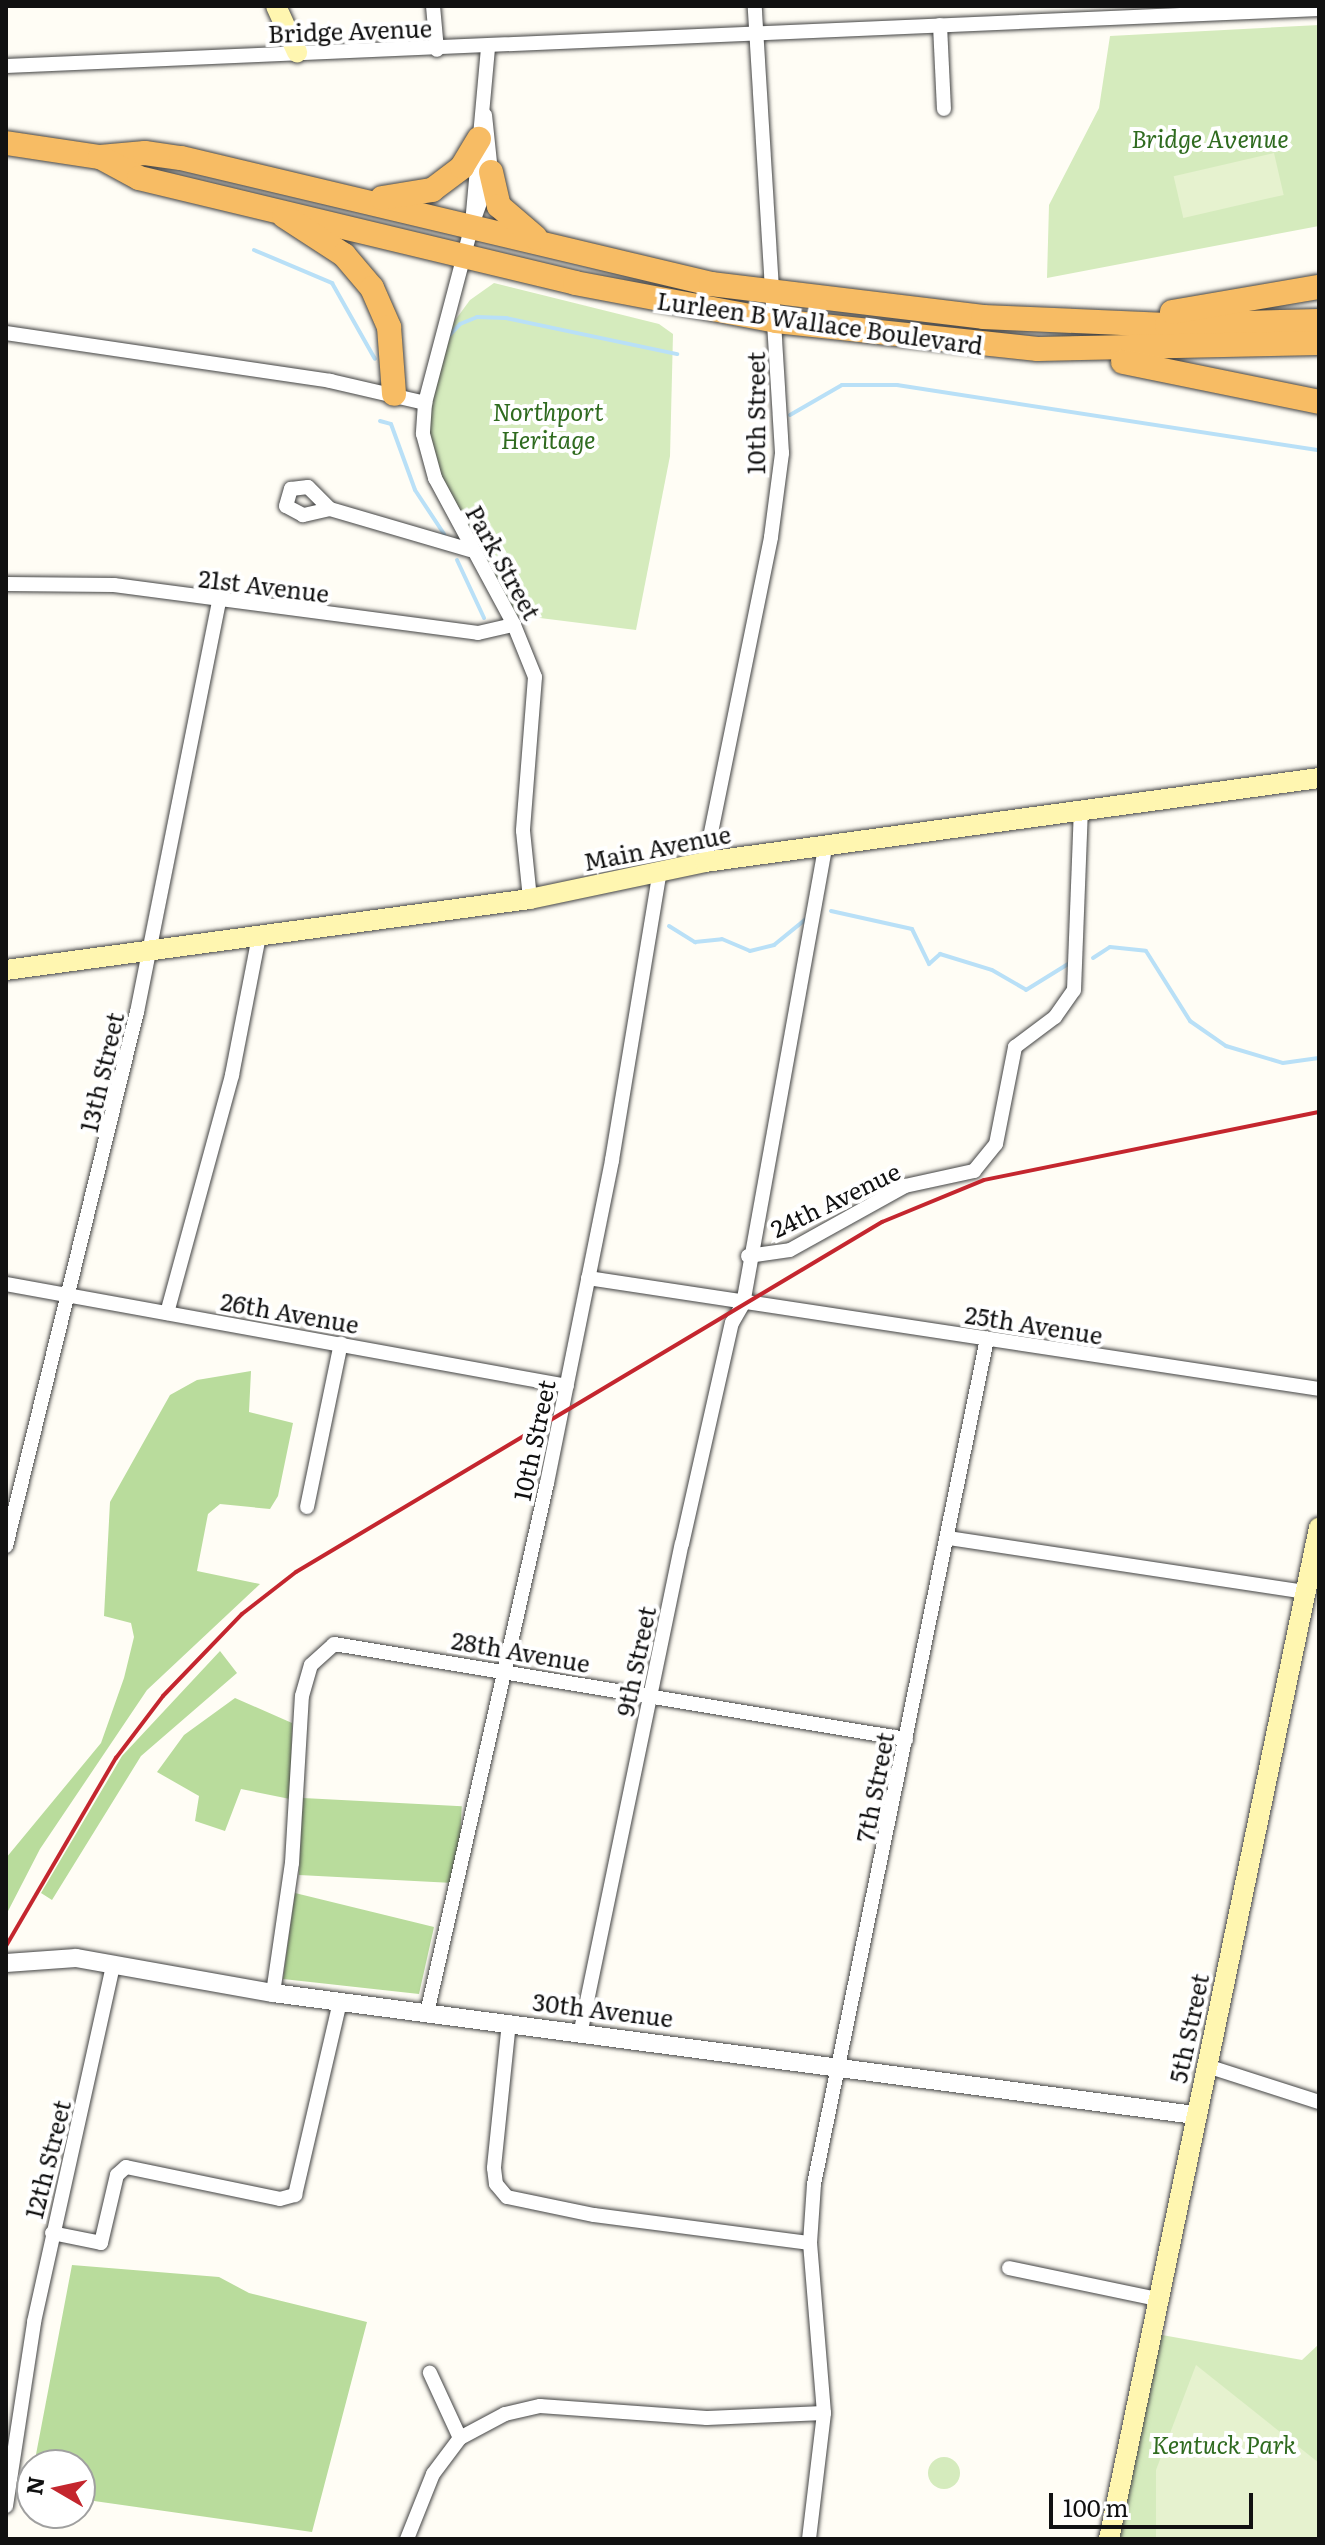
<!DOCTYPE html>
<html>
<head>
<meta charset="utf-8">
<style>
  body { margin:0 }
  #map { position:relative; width:1325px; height:2545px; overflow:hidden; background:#fffdf5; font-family:Literata,serif }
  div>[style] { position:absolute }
  .green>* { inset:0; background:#d5ebbd }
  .round { border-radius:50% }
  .forest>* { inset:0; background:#b9dc9c; transform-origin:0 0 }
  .pitch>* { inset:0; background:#e6f2cf; transform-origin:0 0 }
  .stream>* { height:4px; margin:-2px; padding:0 2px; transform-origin:2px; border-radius:2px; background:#b9e0f7 }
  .roads { filter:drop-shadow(0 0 2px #444) drop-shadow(0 0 2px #444) }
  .minor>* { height:14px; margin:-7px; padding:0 7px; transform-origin:7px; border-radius:7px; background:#fff }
  .tertiary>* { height:18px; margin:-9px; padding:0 9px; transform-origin:9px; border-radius:9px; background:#fff }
  .secondary>* { height:20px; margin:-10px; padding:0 10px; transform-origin:10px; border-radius:10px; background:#fff6b0 }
  .trunk>* { height:24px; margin:-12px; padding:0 12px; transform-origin:12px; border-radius:12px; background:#f7bc64 }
  .rail>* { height:4px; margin:-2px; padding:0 2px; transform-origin:2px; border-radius:2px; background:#c4262e }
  span { translate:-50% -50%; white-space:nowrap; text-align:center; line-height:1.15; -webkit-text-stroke:8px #fff; paint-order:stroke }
  .street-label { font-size:24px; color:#111 }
  .park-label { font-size:24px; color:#2f6b1f; font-style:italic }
  .frame { position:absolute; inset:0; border:8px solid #111; pointer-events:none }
  .north { position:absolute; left:16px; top:2449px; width:80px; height:80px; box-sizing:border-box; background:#fff; border:2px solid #a0a0a0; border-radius:50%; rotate:279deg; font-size:22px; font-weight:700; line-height:32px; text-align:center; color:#111 }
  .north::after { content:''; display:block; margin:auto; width:28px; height:36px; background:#c4262e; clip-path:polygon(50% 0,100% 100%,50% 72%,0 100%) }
  .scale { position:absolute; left:1049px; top:2493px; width:204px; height:36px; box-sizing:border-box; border:4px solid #111; border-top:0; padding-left:10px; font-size:24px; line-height:28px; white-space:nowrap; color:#111; -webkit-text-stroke:6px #fff; paint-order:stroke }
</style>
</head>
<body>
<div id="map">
  <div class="green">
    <i style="clip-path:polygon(1319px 25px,1319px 226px,1047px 278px,1049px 205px,1099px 108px,1110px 36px)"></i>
    <i style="clip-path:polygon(494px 283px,659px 324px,673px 334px,670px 456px,636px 630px,508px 614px,435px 478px,425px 403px,442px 338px,470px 300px)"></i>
    <i style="clip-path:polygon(1151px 2333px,1302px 2360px,1319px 2344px,1319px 2539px,1107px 2539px)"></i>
    <i class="round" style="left:928px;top:2457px;width:32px;height:32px"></i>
  </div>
  <div class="forest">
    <i style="clip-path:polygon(251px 1371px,249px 1412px,293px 1423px,278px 1496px,270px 1509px,220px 1504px,208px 1514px,197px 1571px,260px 1584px,147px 1690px,40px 1849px,6px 1915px,6px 1858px,101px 1743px,124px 1678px,134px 1637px,131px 1623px,104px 1616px,110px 1502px,170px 1395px,197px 1380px)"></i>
    <i style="clip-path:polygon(220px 1651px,237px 1673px,141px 1756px,52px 1900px,41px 1893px,122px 1756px)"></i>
    <i style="clip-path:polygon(235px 1698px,292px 1723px,290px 1799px,241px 1789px,225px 1831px,195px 1821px,199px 1796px,157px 1772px,184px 1735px)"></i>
    <i style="left:303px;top:1798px;width:159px;height:77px;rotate:3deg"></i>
    <i style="clip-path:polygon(295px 1893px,434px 1927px,419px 1994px,283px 1979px)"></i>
    <i style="clip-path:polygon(72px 2265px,219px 2277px,249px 2293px,367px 2322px,312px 2532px,80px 2499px,80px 2465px,34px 2465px)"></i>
  </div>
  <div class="pitch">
    <i style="left:1274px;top:153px;width:43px;height:103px;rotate:77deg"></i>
    <i style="clip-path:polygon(1196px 2365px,1319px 2463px,1319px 2539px,1156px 2539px,1156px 2470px)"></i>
  </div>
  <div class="stream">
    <i style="left:254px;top:250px;width:85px;rotate:22.9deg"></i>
    <i style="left:332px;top:283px;width:87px;rotate:60.5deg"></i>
    <i style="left:447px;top:338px;width:19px;rotate:-47deg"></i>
    <i style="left:460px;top:324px;width:18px;rotate:-22deg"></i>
    <i style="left:477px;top:317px;width:29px;rotate:2deg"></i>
    <i style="left:506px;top:318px;width:175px;rotate:11.9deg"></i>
    <i style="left:790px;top:415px;width:60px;rotate:-30deg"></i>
    <i style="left:842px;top:385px;width:55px"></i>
    <i style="left:897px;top:385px;width:427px;rotate:8.8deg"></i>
    <i style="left:380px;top:421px;width:11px;rotate:15deg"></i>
    <i style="left:391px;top:424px;width:70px;rotate:70deg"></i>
    <i style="left:415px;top:490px;width:53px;rotate:56.6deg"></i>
    <i style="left:457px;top:560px;width:64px;rotate:65deg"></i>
    <i style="left:831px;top:911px;width:83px;rotate:12.5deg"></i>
    <i style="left:912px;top:929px;width:39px;rotate:64deg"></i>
    <i style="left:929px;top:964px;width:15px;rotate:-42deg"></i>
    <i style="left:940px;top:954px;width:54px;rotate:17.1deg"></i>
    <i style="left:992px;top:970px;width:39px;rotate:30deg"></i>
    <i style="left:1026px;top:990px;width:49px;rotate:-31.8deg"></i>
    <i style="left:669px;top:926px;width:31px;rotate:32deg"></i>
    <i style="left:695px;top:942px;width:27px;rotate:-6deg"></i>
    <i style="left:722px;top:939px;width:30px;rotate:23deg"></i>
    <i style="left:750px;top:951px;width:25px;rotate:-14deg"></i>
    <i style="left:774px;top:945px;width:41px;rotate:-39.1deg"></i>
    <i style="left:1093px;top:958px;width:20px;rotate:-33deg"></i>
    <i style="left:1110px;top:947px;width:36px;rotate:6deg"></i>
    <i style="left:1146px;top:951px;width:83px;rotate:57.8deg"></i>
    <i style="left:1190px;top:1021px;width:44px;rotate:34.8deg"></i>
    <i style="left:1226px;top:1046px;width:59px;rotate:16.6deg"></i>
    <i style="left:1283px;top:1063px;width:36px;rotate:-8deg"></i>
  </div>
  <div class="roads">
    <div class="minor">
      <i style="left:433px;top:6px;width:44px;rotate:84.8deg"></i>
      <i style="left:940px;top:25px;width:84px;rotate:87.3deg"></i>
      <i style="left:488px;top:48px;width:178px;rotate:95.2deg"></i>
      <i style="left:472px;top:225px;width:184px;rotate:104.8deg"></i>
      <i style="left:425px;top:403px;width:31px;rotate:94deg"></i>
      <i style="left:423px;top:434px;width:46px;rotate:74.7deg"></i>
      <i style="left:435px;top:478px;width:167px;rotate:61.7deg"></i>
      <i style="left:514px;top:625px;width:56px;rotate:68deg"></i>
      <i style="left:535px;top:677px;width:154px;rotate:94.5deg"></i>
      <i style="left:523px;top:831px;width:68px;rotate:84.1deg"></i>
      <i style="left:6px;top:66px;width:1314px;rotate:-2.49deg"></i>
      <i style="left:472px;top:225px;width:56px;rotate:-70.3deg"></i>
      <i style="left:491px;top:172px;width:57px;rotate:-96deg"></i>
      <i style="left:6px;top:333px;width:328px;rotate:8.4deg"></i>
      <i style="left:330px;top:381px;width:98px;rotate:13deg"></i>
      <i style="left:308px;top:487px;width:31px;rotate:45deg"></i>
      <i style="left:330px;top:509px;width:28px;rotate:167deg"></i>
      <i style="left:303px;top:515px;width:19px;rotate:-152deg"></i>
      <i style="left:286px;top:506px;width:18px;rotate:-74deg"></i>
      <i style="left:291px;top:489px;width:17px;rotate:-7deg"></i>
      <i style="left:330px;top:509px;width:146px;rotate:16.3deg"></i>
      <i style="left:6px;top:584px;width:108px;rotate:0.5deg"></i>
      <i style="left:114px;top:585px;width:367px;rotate:7.5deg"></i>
      <i style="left:478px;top:633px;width:37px;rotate:-13deg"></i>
      <i style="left:705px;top:862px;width:332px;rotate:-78.5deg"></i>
      <i style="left:771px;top:537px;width:85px;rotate:-82.5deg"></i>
      <i style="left:782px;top:453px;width:448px;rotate:-93.5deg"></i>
      <i style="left:748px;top:1256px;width:42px;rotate:-8.1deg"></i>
      <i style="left:790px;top:1250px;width:132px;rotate:-29.1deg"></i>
      <i style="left:905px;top:1186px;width:71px;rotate:-12.3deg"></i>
      <i style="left:974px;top:1171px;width:35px;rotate:-51deg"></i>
      <i style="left:996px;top:1144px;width:99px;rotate:-78.9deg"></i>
      <i style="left:1015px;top:1047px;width:50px;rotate:-36.9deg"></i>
      <i style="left:1055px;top:1017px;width:33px;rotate:-55deg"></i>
      <i style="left:1074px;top:990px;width:180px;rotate:-87.8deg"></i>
      <i style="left:588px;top:1278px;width:739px;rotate:8.63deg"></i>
      <i style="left:6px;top:1284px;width:570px;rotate:10.3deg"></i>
      <i style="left:167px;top:1313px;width:247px;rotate:-74.7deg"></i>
      <i style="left:232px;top:1075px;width:142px;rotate:-79deg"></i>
      <i style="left:307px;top:1507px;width:167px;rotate:-78.3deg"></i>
      <i style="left:948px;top:1538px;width:362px;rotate:8.6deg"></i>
      <i style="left:6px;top:1546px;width:550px;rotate:-76.22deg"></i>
      <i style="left:137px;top:1012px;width:417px;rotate:-78.7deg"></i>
      <i style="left:273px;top:1993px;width:131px;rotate:-81.7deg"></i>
      <i style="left:292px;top:1863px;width:167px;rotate:-86.6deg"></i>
      <i style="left:302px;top:1696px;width:32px;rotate:-74deg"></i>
      <i style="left:311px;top:1665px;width:31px;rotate:-42deg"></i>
      <i style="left:334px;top:1644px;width:580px;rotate:9.43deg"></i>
      <i style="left:427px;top:2013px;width:543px;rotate:-77.24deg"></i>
      <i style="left:547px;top:1483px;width:329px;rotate:-78.6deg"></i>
      <i style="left:612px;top:1160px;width:293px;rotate:-80.6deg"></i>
      <i style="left:509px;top:2022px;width:147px;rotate:95.9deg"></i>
      <i style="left:494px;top:2168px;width:16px;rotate:83deg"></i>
      <i style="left:496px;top:2184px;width:17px;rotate:50deg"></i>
      <i style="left:507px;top:2197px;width:89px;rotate:11.7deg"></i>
      <i style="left:594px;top:2215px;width:218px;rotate:7.4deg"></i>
      <i style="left:581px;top:2030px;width:496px;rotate:-78.3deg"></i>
      <i style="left:682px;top:1544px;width:227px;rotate:-77.3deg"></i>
      <i style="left:732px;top:1323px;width:22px;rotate:-60deg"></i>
      <i style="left:743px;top:1304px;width:466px;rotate:-79.8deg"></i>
      <i style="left:1207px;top:2066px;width:118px;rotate:17.8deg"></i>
      <i style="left:52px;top:2233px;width:50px;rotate:11.5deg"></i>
      <i style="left:101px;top:2243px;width:70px;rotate:-76.8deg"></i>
      <i style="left:117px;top:2175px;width:12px;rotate:-42deg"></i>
      <i style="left:126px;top:2167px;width:157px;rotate:11.7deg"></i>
      <i style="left:280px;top:2199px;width:16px;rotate:-15deg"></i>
      <i style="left:295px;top:2195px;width:198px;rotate:-76.9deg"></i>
      <i style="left:1009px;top:2268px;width:151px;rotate:11.8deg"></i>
      <i style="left:460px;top:2438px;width:51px;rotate:-28.1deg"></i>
      <i style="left:505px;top:2414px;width:36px;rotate:-13deg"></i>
      <i style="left:540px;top:2406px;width:167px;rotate:4.1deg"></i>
      <i style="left:707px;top:2418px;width:117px;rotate:-2.4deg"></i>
      <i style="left:6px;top:2506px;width:186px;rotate:-81.3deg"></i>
      <i style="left:34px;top:2322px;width:366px;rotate:-77.5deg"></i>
      <i style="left:407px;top:2539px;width:70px;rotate:-68.2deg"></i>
      <i style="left:433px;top:2474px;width:45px;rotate:-53.1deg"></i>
      <i style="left:460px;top:2438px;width:72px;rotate:-114.8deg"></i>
      <i style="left:809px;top:2539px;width:127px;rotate:-83.2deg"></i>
      <i style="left:824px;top:2413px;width:171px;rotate:-94.7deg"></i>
      <i style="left:810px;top:2243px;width:59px;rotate:-86.1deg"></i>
      <i style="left:814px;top:2184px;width:863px;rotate:-78.43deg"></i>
    </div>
    <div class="tertiary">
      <i style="left:6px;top:1963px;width:70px;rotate:-4.1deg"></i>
      <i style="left:76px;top:1958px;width:200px;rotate:10.1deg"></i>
      <i style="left:273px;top:1993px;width:930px;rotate:7.54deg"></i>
    </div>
    <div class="secondary">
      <i style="left:276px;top:6px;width:51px;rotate:65.5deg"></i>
      <i style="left:6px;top:970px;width:529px;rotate:-7.72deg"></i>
      <i style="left:530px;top:899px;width:179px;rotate:-11.9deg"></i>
      <i style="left:705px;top:862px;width:620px;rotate:-7.79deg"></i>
      <i style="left:1109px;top:2539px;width:1033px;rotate:-78.27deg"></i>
    </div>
    <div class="trunk">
      <i style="left:6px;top:143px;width:95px;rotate:8.5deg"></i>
      <i style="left:100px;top:157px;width:45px;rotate:-5.1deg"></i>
      <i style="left:145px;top:153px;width:36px;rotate:8deg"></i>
      <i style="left:181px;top:158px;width:545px;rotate:13.37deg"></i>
      <i style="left:711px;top:284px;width:274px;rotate:6.9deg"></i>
      <i style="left:983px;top:317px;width:184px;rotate:2.5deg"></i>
      <i style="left:1167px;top:325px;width:152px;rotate:-1.5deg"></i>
      <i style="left:100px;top:157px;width:44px;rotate:28.3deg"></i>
      <i style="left:139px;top:178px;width:448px;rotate:13.5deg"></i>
      <i style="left:575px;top:283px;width:205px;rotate:10.7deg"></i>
      <i style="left:776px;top:321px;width:263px;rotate:6.1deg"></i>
      <i style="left:1038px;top:349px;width:281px;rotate:-1.2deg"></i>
      <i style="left:491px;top:172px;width:35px;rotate:77deg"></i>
      <i style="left:499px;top:206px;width:48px;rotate:40.7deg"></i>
      <i style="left:382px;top:198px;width:51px;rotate:-9.1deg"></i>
      <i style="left:432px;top:190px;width:38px;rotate:-37deg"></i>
      <i style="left:462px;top:167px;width:33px;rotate:-59deg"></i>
      <i style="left:284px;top:216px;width:72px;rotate:33deg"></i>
      <i style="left:344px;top:255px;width:43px;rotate:49.7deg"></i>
      <i style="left:372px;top:288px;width:43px;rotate:66.4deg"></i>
      <i style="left:389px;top:327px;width:67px;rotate:85.7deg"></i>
      <i style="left:1172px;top:312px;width:149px;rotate:-9.7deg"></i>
      <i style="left:1123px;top:362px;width:200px;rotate:11.5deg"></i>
    </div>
  </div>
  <div class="rail">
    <i style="left:6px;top:1946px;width:218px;rotate:-59.7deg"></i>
    <i style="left:116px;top:1758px;width:78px;rotate:-52.8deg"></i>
    <i style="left:163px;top:1696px;width:114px;rotate:-46.1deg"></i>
    <i style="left:242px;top:1614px;width:68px;rotate:-37.9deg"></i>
    <i style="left:296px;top:1572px;width:683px;rotate:-30.85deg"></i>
    <i style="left:882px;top:1222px;width:110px;rotate:-22.4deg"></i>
    <i style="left:984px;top:1180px;width:342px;rotate:-11.5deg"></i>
  </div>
  <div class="street-label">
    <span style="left:350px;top:30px;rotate:-2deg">Bridge Avenue</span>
    <span style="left:820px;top:322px;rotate:8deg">Lurleen B Wallace Boulevard</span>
    <span style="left:755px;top:413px;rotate:-90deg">10th Street</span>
    <span style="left:504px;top:562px;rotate:61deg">Park Street</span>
    <span style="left:264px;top:585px;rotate:7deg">21st Avenue</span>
    <span style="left:657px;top:847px;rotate:-11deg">Main Avenue</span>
    <span style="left:101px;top:1072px;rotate:-77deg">13th Street</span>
    <span style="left:835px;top:1199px;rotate:-26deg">24th Avenue</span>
    <span style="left:290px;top:1312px;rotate:10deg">26th Avenue</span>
    <span style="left:1034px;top:1324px;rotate:9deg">25th Avenue</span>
    <span style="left:533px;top:1440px;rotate:-78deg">10th Street</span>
    <span style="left:521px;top:1651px;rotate:10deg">28th Avenue</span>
    <span style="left:635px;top:1661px;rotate:-78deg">9th Street</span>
    <span style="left:874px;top:1787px;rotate:-79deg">7th Street</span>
    <span style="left:603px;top:2009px;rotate:7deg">30th Avenue</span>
    <span style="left:1188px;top:2028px;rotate:-78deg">5th Street</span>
    <span style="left:47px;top:2159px;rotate:-76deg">12th Street</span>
  </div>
  <div class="park-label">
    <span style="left:1210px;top:138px">Bridge Avenue</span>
    <span style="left:548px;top:425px">Northport<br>Heritage</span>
    <span style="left:1224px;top:2444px">Kentuck Park</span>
  </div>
  <div class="frame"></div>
  <div class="north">N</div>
  <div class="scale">100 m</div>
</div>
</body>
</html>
